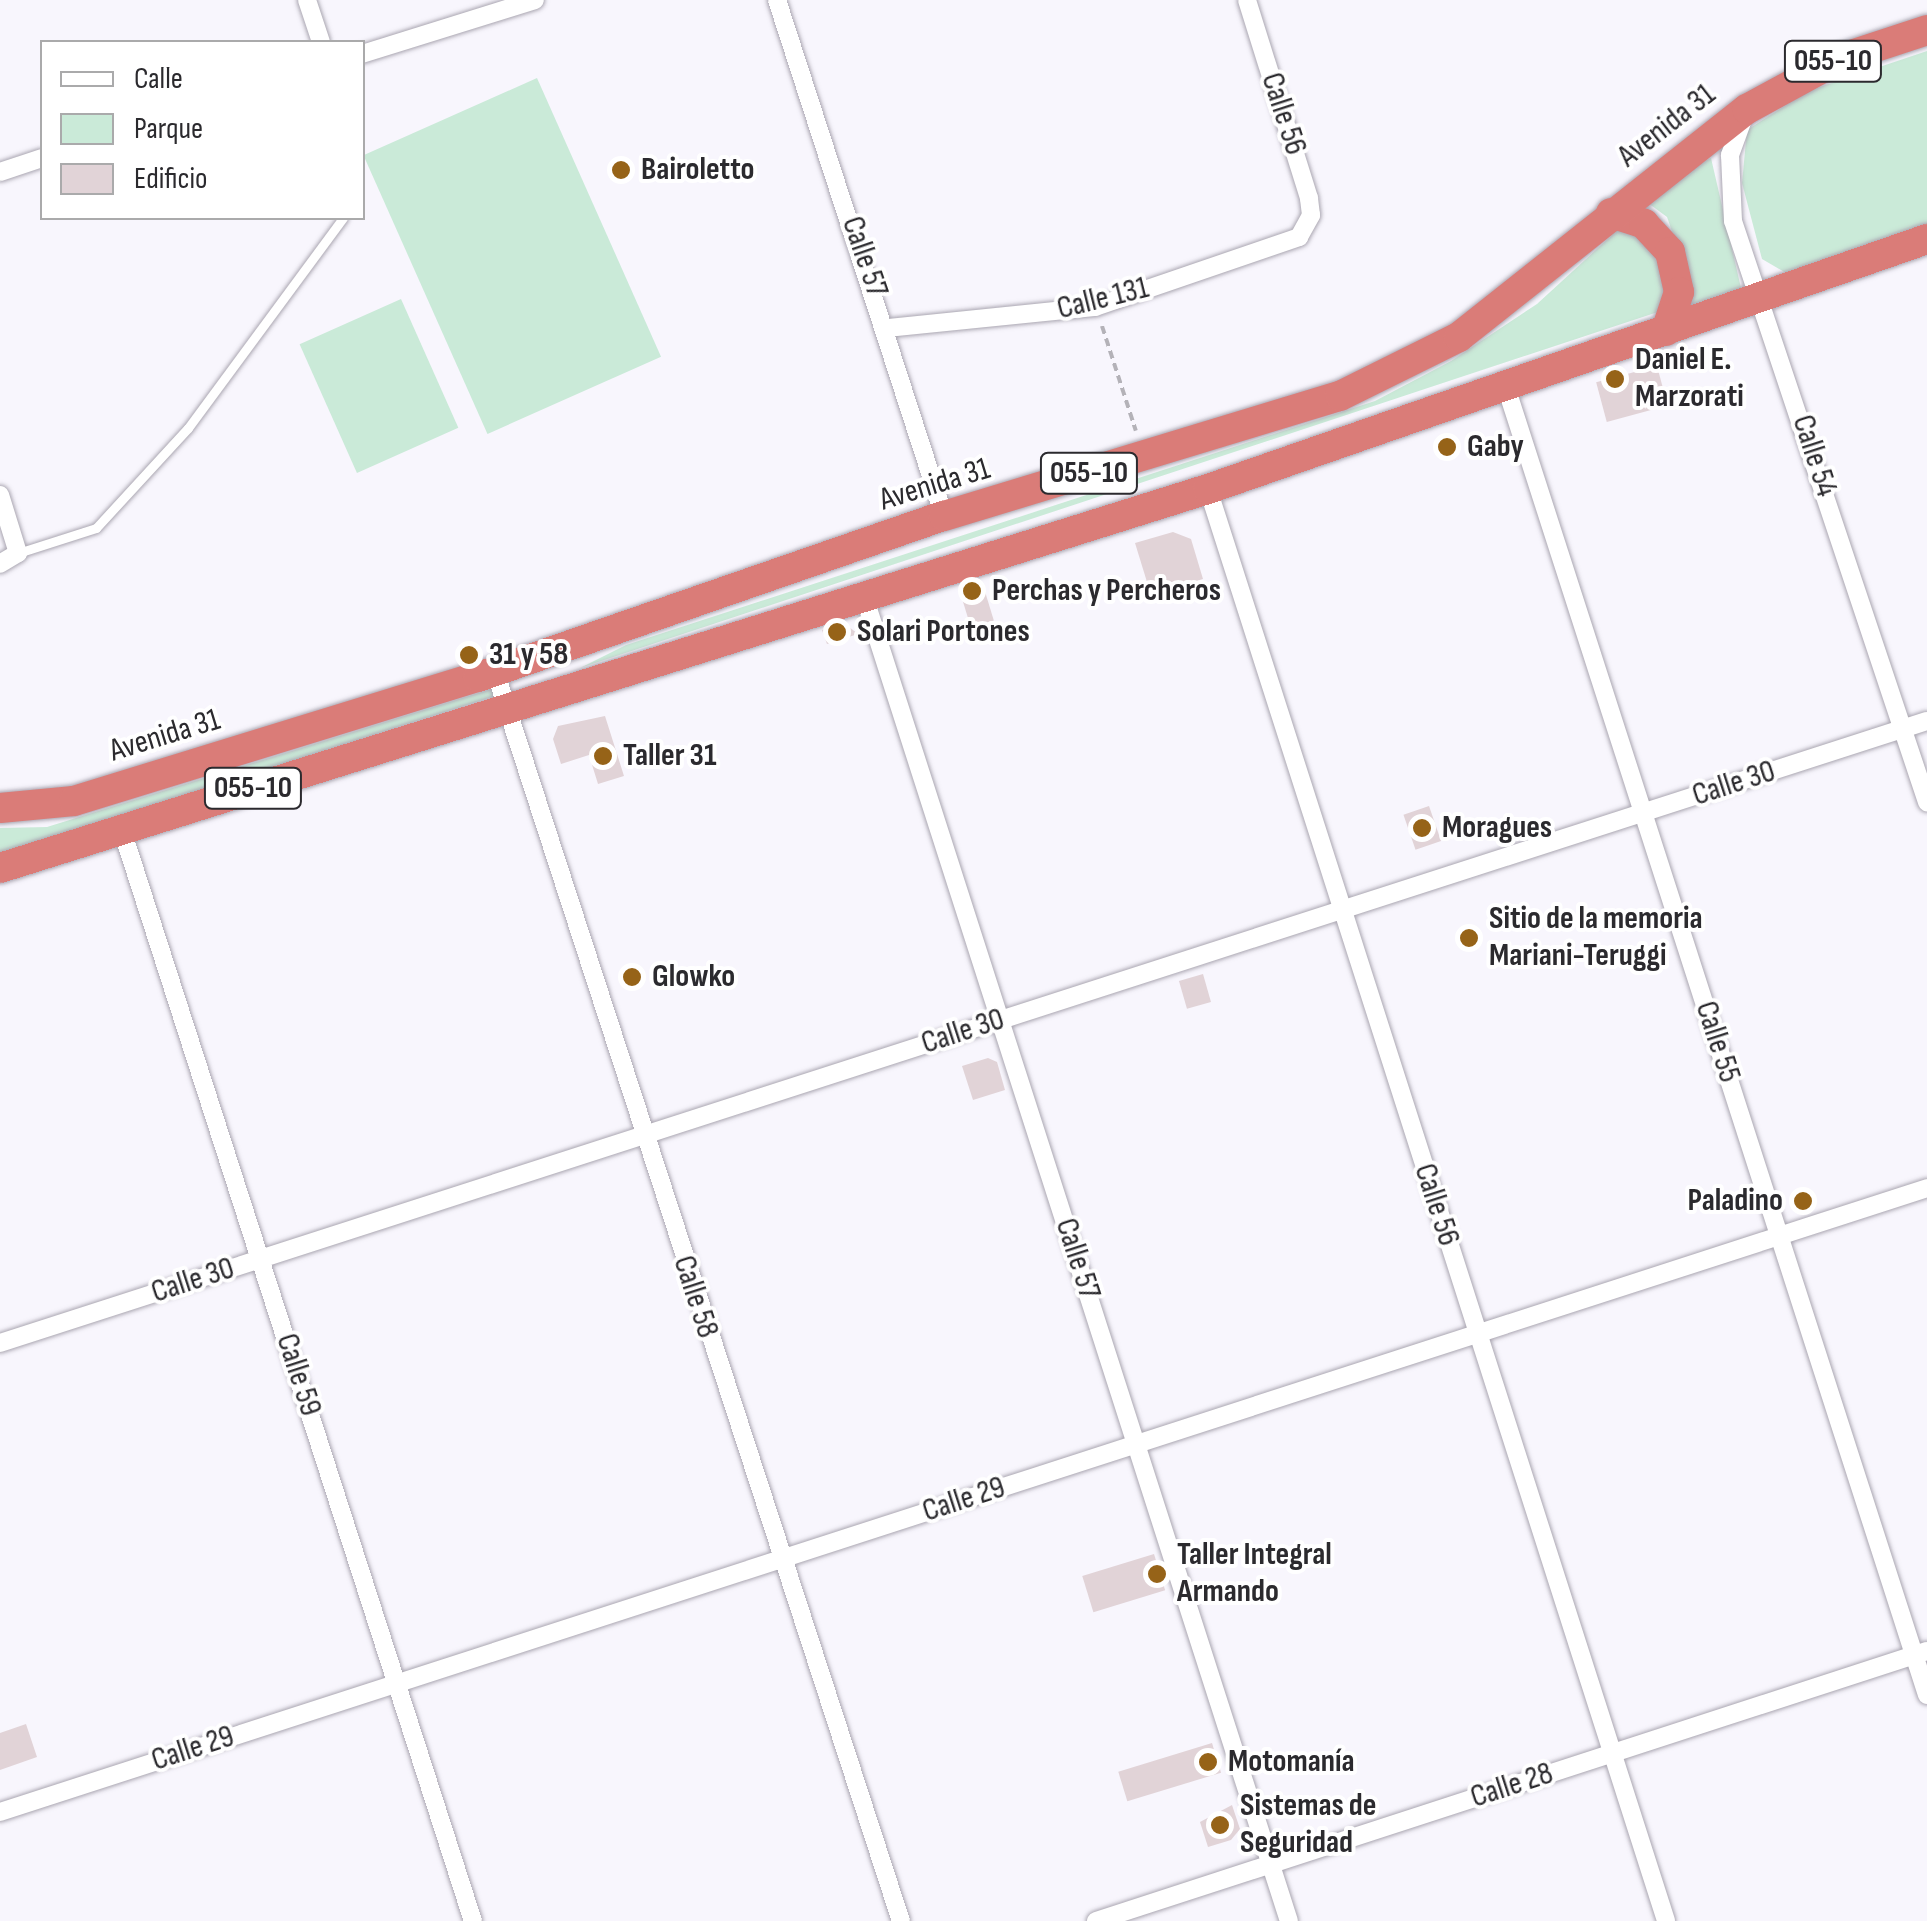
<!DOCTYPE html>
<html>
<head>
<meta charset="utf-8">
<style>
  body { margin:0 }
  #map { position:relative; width:1927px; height:1921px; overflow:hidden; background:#f8f6fd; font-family:"Sofia Sans Condensed",sans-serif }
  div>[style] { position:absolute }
  .green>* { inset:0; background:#caead8; transform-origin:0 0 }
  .building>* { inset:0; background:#e1d3d7; transform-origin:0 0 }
  .path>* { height:4px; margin-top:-2px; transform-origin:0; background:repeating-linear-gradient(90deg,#b4b2b8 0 8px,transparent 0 13px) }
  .roads { filter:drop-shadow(0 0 2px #aaa6b1) drop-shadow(0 0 2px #aaa6b1) }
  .service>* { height:9px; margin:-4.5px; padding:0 4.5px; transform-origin:4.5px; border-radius:4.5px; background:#fff }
  .minor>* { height:18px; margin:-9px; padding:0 9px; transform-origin:9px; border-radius:9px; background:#fff }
  .trunk>* { height:30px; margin:-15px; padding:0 15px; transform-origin:15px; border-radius:15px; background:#da7c78 }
  .dots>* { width:28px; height:28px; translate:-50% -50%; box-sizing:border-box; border:5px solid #fff; border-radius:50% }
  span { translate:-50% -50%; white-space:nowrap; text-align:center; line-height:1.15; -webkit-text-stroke:8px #fff; paint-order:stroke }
  .shield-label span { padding:2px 8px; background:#fff; border:2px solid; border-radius:8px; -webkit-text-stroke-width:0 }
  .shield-label { font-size:30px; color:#2b2a2e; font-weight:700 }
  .street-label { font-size:32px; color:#2b2a2e }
  .poi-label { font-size:32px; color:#2b2a2e; font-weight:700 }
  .left { translate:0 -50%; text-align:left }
  .right { translate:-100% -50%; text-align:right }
  .legend { position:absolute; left:40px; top:40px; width:325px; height:180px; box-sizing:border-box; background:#fff; border:2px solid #aaaaab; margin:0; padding:12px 18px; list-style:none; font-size:30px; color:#2b2a2e }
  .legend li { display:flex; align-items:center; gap:20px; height:50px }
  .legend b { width:50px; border:2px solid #aaaaab }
</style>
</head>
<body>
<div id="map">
  <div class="green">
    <i style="clip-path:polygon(1927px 51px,1927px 231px,1793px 277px,1762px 259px,1742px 183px,1747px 130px,1808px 91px)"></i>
    <i style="left:537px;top:78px;width:305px;height:190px;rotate:66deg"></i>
    <i style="clip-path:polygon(1711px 158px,1741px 288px,1688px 306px,1692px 288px,1667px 217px,1648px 203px,1681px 172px)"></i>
    <i style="clip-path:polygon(1622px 226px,1649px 243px,1668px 290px,1661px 311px,580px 668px,626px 645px,1375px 401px,1451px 361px,1537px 304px)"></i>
    <i style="left:401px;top:299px;width:141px;height:111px;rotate:66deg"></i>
    <i style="clip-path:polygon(498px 687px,498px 695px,0 854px,0 828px,47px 827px)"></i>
  </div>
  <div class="building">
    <i style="left:1657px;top:366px;width:41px;height:63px;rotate:75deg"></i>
    <i style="clip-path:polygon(1173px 532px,1191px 539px,1203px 579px,1151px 595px,1135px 543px)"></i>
    <i style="left:983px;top:585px;width:37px;height:24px;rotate:73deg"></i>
    <i style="clip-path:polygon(844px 623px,858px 634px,827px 644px,822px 630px)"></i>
    <i style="clip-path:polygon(605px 716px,624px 776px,598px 784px,589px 755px,561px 764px,553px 739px,558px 726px)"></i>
    <i style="left:1429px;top:806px;width:37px;height:27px;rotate:71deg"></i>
    <i style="left:1203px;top:974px;width:29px;height:25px;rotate:74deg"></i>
    <i style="clip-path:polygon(988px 1058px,997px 1062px,1005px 1090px,973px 1100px,962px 1066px)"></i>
    <i style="left:1154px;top:1554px;width:38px;height:75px;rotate:73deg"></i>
    <i style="clip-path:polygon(26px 1724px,37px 1757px,0 1770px,0 1733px)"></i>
    <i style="left:1212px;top:1743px;width:31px;height:98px;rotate:73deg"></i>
    <i style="clip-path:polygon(1232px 1805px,1240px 1829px,1231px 1840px,1208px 1847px,1200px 1822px)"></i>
  </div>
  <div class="path">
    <i style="left:1102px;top:326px;width:110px;rotate:72.1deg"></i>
  </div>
  <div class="roads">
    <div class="service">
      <i style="left:18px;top:553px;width:82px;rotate:-17.8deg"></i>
      <i style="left:96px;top:528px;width:136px;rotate:-47.4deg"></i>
      <i style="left:188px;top:428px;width:261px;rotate:-53.6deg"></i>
    </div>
    <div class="minor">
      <i style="left:307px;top:0;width:44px;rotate:71.6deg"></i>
      <i style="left:777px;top:0;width:542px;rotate:72.07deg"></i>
      <i style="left:362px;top:54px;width:181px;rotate:-17.3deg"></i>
      <i style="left:1745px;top:114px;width:44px;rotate:110.1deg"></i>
      <i style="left:1730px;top:155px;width:66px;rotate:87.4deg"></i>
      <i style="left:1733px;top:221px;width:613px;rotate:71.54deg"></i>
      <i style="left:0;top:172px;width:44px;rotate:-18.4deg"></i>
      <i style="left:888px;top:328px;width:208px;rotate:-5.8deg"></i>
      <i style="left:1095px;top:307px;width:216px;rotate:-18.9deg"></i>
      <i style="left:1299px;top:237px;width:25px;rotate:-61deg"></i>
      <i style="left:1311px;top:215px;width:17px;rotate:-97deg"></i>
      <i style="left:1309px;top:198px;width:207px;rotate:-107.4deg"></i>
      <i style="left:1507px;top:390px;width:1371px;rotate:72.16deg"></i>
      <i style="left:1208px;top:489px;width:1503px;rotate:72.26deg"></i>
      <i style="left:0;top:495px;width:61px;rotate:72.8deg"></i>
      <i style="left:18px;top:553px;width:21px;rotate:149deg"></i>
      <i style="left:864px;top:596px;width:1391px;rotate:72.22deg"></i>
      <i style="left:495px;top:671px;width:1314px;rotate:72.01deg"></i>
      <i style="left:122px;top:830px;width:1146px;rotate:72.17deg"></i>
      <i style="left:0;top:1343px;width:2025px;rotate:-17.89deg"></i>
      <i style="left:0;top:1812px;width:2026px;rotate:-17.94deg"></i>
      <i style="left:1096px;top:1921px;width:874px;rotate:-18deg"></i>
    </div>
    <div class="trunk">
      <i style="left:1611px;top:213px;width:35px;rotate:18deg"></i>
      <i style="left:1644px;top:224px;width:38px;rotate:47deg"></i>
      <i style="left:1670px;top:252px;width:41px;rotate:77.3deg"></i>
      <i style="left:1679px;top:292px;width:41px;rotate:108.4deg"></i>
      <i style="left:0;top:808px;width:74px;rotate:-5.4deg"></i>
      <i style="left:74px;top:801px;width:423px;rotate:-17.1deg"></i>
      <i style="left:478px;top:677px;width:493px;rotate:-19.1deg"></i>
      <i style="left:944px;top:516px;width:414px;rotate:-16.9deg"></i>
      <i style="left:1340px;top:396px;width:133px;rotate:-26.4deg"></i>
      <i style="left:1459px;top:337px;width:367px;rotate:-38.4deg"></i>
      <i style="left:1747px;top:109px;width:105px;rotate:-28.5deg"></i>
      <i style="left:1839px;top:59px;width:93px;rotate:-18.2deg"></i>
      <i style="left:0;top:868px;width:1266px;rotate:-17.42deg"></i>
      <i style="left:1208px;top:489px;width:761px;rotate:-19.17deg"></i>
    </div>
  </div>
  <div class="dots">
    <i style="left:621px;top:170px;background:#966318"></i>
    <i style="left:1615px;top:379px;background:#966318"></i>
    <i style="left:1447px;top:447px;background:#966318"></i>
    <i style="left:972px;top:591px;background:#966318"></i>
    <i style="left:837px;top:632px;background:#966318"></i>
    <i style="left:469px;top:655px;background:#966318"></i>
    <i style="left:603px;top:756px;background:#966318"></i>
    <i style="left:1422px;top:828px;background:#966318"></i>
    <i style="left:1469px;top:938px;background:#966318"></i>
    <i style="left:632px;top:977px;background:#966318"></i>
    <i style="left:1803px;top:1201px;background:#966318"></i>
    <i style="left:1157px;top:1574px;background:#966318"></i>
    <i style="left:1208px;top:1762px;background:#966318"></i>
    <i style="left:1220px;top:1825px;background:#966318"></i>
  </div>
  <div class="shield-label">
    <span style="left:1833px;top:61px">055-10</span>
    <span style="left:1089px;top:473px">055-10</span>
    <span style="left:253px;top:788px">055-10</span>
  </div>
  <div class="street-label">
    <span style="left:1283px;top:114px;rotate:72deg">Calle 56</span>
    <span style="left:1667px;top:126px;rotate:-38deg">Avenida 31</span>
    <span style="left:864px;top:257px;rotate:71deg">Calle 57</span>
    <span style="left:1103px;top:299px;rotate:-14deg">Calle 131</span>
    <span style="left:1814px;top:456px;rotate:72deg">Calle 54</span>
    <span style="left:935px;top:485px;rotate:-17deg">Avenida 31</span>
    <span style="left:165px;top:736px;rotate:-17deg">Avenida 31</span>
    <span style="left:1734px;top:784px;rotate:-18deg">Calle 30</span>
    <span style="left:963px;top:1032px;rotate:-18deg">Calle 30</span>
    <span style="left:1717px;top:1042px;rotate:72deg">Calle 55</span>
    <span style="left:1436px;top:1205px;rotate:72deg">Calle 56</span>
    <span style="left:1077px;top:1259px;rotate:72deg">Calle 57</span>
    <span style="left:193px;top:1281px;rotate:-18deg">Calle 30</span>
    <span style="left:695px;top:1297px;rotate:72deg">Calle 58</span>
    <span style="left:298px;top:1375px;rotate:72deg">Calle 59</span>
    <span style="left:964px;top:1500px;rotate:-18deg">Calle 29</span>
    <span style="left:193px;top:1749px;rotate:-18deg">Calle 29</span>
    <span style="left:1512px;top:1786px;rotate:-18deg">Calle 28</span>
  </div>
  <div class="poi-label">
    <span class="left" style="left:641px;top:170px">Bairoletto</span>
    <span class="left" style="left:1635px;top:379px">Daniel E.<br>Marzorati</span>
    <span class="left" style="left:1467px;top:447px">Gaby</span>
    <span class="left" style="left:992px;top:591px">Perchas y Percheros</span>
    <span class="left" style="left:857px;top:632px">Solari Portones</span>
    <span class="left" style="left:489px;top:655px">31 y 58</span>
    <span class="left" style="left:623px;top:756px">Taller 31</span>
    <span class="left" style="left:1442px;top:828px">Moragues</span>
    <span class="left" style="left:1489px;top:938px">Sitio de la memoria<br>Mariani-Teruggi</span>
    <span class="left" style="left:652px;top:977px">Glowko</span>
    <span class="right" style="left:1783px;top:1201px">Paladino</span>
    <span class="left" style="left:1177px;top:1574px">Taller Integral<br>Armando</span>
    <span class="left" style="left:1228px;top:1762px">Motomanía</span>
    <span class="left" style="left:1240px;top:1825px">Sistemas de<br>Seguridad</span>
  </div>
  <ul class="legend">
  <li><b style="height:12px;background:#fff"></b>Calle</li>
  <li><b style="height:28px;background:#caead8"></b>Parque</li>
  <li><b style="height:28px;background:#e1d3d7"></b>Edificio</li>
  </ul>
</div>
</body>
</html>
